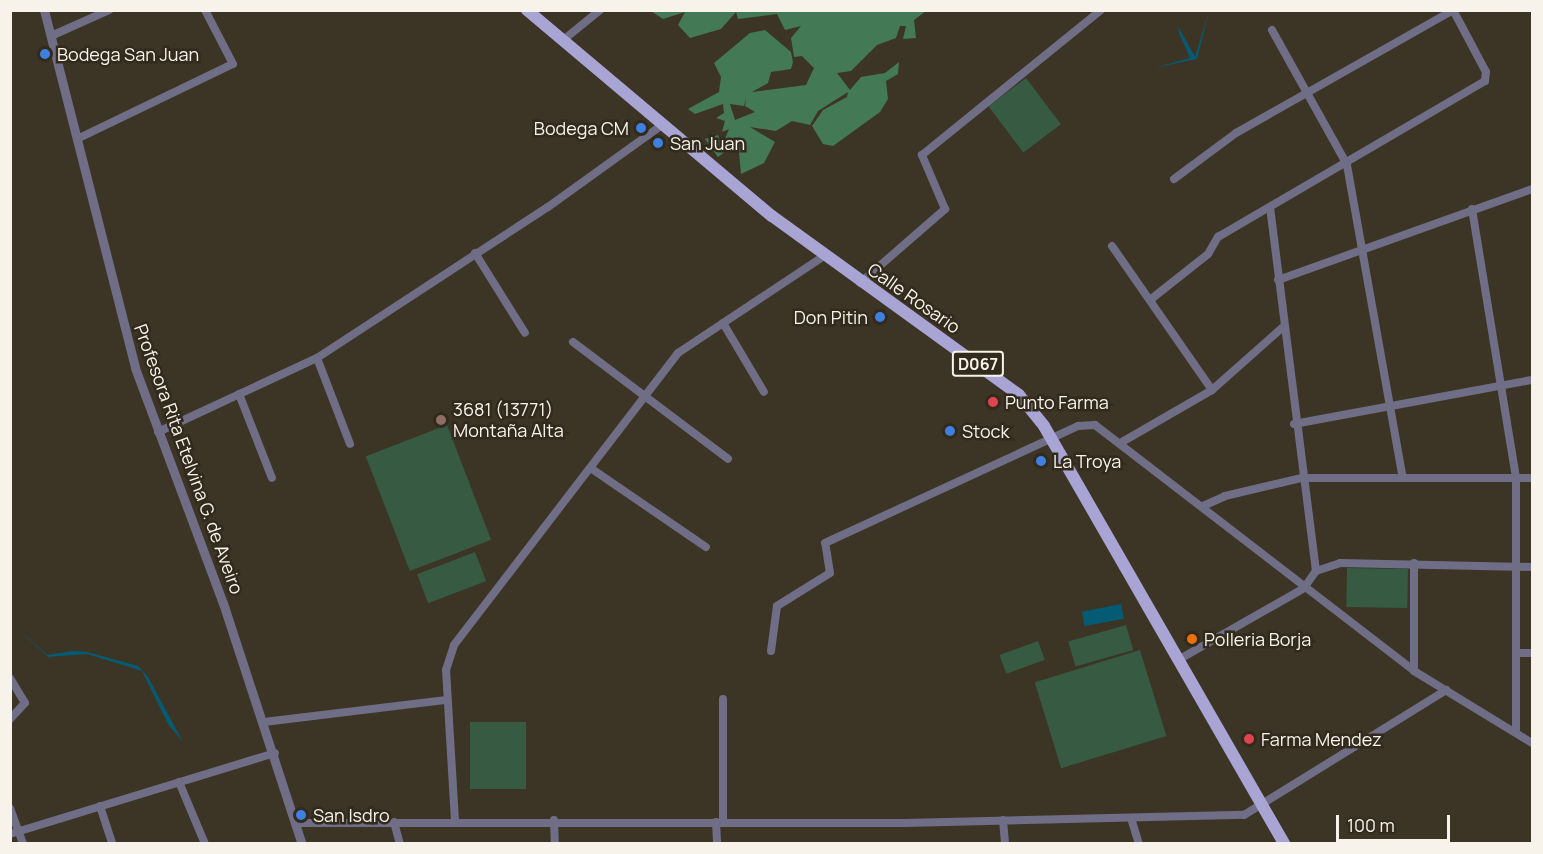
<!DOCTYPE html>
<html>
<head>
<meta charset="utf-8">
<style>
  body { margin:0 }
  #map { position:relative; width:1543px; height:854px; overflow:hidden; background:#3c3526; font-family:Manrope,sans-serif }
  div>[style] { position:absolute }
  .green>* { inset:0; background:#365b42; transform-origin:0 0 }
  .forest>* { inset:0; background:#437955 }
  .water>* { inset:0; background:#045b73; transform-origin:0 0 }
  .minor>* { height:8px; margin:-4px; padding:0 4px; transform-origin:4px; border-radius:4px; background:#6f6e86 }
  .tertiary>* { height:9px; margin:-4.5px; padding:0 4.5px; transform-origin:4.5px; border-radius:4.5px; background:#6f6e86 }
  .primary>* { height:12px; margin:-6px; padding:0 6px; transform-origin:6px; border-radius:6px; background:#a8a5d5 }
  .dots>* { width:16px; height:16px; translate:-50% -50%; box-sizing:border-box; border:3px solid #322a1d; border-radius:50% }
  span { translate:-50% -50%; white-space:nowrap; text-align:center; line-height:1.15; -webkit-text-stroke:5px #322a1d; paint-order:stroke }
  .shield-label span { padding:2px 4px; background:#322a1d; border:2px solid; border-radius:4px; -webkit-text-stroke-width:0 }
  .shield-label { font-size:16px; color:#f8f3ea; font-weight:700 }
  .poi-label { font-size:18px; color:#f8f3ea }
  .left { translate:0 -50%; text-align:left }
  .right { translate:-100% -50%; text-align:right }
  .street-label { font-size:18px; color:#f8f3ea }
  .frame { position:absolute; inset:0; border:12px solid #f8f3ea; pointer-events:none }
  .scale { position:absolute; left:1336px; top:815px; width:114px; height:27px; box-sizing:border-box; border:3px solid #f8f3ea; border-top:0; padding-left:8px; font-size:18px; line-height:21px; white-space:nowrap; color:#f8f3ea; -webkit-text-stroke:4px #322a1d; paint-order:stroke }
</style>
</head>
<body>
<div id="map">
  <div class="green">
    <i style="left:1026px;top:78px;width:58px;height:47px;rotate:53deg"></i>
    <i style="left:447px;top:425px;width:123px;height:87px;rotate:69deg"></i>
    <i style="left:475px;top:552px;width:31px;height:62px;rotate:69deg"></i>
    <i style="left:1347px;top:568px;width:61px;height:39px;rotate:1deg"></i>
    <i style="left:1126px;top:625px;width:26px;height:60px;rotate:74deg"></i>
    <i style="left:1038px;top:641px;width:20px;height:41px;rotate:70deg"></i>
    <i style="left:1140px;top:650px;width:90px;height:110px;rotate:73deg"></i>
    <i style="left:470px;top:722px;width:56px;height:67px"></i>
  </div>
  <div class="forest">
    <i style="clip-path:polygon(evenodd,817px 11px,926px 11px,914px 20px,916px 38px,903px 39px,906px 26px,900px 26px,896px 38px,877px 45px,851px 71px,837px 73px,850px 90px,861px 77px,885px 73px,899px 62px,898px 74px,886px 81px,888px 99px,880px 112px,833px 146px,823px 144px,812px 126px,823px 110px,847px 97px,848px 92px,818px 111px,810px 125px,792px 121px,776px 131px,750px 127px,775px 142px,764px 163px,741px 174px,738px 142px,718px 157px,705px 139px,718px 135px,722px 146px,729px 129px,722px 132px,725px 121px,716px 118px,724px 113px,723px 104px,695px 114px,688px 109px,719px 92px,721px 77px,714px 63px,750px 33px,765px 30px,791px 52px,793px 62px,791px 69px,771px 72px,768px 83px,752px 92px,806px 85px,814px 68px,802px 56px,794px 57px,791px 38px,801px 26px,785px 30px,777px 14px,738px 19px,736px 12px,721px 29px,690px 38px,678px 25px,685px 12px,663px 19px,651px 11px,817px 11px,746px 98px,745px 106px,755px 112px,735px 120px,730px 104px,744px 106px,746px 98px)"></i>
  </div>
  <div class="water">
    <i style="clip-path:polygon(1209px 11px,1197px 59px,1153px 68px,1190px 58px,1179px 33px,1178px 26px,1195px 57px)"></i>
    <i style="left:1121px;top:604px;width:15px;height:40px;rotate:79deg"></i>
    <i style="clip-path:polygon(13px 624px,47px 655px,73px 651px,87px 652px,138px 666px,148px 677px,183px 742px,168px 724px,142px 671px,87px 654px,48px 657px)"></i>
  </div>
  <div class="minor">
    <i style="left:1272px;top:30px;width:154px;rotate:60.9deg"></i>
    <i style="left:1347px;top:165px;width:315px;rotate:79.9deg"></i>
    <i style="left:51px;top:36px;width:64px;rotate:-24.1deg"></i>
    <i style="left:562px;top:41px;width:49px;rotate:-39.2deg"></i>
    <i style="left:77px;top:139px;width:173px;rotate:-25.7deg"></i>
    <i style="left:233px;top:64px;width:61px;rotate:-117.4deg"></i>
    <i style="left:1174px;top:179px;width:77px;rotate:-36.6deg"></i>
    <i style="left:1236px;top:133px;width:249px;rotate:-29.5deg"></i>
    <i style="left:1472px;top:209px;width:272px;rotate:80.7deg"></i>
    <i style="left:1516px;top:477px;width:255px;rotate:90deg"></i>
    <i style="left:1112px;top:246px;width:175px;rotate:55.2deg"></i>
    <i style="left:475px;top:253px;width:94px;rotate:58deg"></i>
    <i style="left:1278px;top:280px;width:270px;rotate:-19.7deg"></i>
    <i style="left:860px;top:283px;width:113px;rotate:-41deg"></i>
    <i style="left:945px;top:209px;width:59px;rotate:-113.1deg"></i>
    <i style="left:922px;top:155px;width:230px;rotate:-39deg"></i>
    <i style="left:1150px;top:300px;width:74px;rotate:-38.4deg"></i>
    <i style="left:1208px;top:254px;width:20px;rotate:-60deg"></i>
    <i style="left:1218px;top:237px;width:309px;rotate:-30.3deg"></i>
    <i style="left:1485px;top:81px;width:9px;rotate:-84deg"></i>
    <i style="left:1486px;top:72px;width:70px;rotate:-118deg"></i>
    <i style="left:723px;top:323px;width:80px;rotate:59.3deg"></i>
    <i style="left:573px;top:342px;width:194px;rotate:37deg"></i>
    <i style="left:317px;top:358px;width:92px;rotate:69deg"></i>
    <i style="left:239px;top:394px;width:90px;rotate:68.6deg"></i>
    <i style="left:1294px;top:424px;width:242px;rotate:-10.5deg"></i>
    <i style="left:158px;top:432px;width:175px;rotate:-25deg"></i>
    <i style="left:317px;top:358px;width:276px;rotate:-33.2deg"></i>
    <i style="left:548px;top:207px;width:140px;rotate:-35.7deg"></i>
    <i style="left:1122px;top:442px;width:104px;rotate:-30deg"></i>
    <i style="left:1212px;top:390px;width:95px;rotate:-41.6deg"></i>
    <i style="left:592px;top:469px;width:138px;rotate:34.4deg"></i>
    <i style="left:1203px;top:506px;width:24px;rotate:-24deg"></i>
    <i style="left:1225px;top:496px;width:79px;rotate:-13.2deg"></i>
    <i style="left:1302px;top:478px;width:230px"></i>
    <i style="left:1316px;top:571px;width:25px;rotate:-18deg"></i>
    <i style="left:1340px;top:563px;width:192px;rotate:1.2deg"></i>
    <i style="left:771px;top:651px;width:45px;rotate:-82.4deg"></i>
    <i style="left:777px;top:606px;width:62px;rotate:-31.9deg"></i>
    <i style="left:830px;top:573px;width:30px;rotate:-99deg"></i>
    <i style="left:825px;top:543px;width:279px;rotate:-24.8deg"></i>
    <i style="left:1078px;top:426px;width:17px;rotate:-3deg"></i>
    <i style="left:1095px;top:425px;width:403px;rotate:37.6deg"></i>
    <i style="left:1414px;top:671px;width:138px;rotate:31.4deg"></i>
    <i style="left:1520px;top:653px;width:12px"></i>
    <i style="left:1178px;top:660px;width:145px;rotate:-29.7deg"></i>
    <i style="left:1304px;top:588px;width:21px;rotate:-55deg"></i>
    <i style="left:1316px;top:571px;width:367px;rotate:-97.2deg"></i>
    <i style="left:1414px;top:671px;width:108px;rotate:-90deg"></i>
    <i style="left:10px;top:678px;width:29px;rotate:59deg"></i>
    <i style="left:25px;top:703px;width:22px;rotate:133deg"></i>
    <i style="left:723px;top:699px;width:123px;rotate:90deg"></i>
    <i style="left:264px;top:722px;width:184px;rotate:-6.9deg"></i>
    <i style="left:179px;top:782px;width:67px;rotate:67.2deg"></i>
    <i style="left:100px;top:806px;width:40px;rotate:72deg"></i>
    <i style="left:10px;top:808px;width:38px;rotate:70deg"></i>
    <i style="left:1131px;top:818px;width:27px;rotate:73deg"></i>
    <i style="left:554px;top:820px;width:24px;rotate:88deg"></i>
    <i style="left:1003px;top:820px;width:24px;rotate:85deg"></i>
    <i style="left:455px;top:821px;width:151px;rotate:-93.4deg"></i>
    <i style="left:446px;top:670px;width:26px;rotate:-72deg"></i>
    <i style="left:454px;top:645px;width:368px;rotate:-52.5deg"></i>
    <i style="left:678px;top:353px;width:175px;rotate:-33.6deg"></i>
    <i style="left:394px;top:822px;width:23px;rotate:75deg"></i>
    <i style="left:716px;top:822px;width:22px;rotate:87deg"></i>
    <i style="left:296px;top:823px;width:609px"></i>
    <i style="left:905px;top:823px;width:339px;rotate:-1.4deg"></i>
    <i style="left:1244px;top:815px;width:238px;rotate:-31.7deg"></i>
    <i style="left:10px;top:834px;width:277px;rotate:-17deg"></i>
  </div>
  <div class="tertiary">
    <i style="left:44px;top:10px;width:369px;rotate:75.7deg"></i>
    <i style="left:135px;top:368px;width:251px;rotate:69.5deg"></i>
    <i style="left:223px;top:603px;width:254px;rotate:71.9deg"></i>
  </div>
  <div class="primary">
    <i style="left:527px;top:10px;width:320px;rotate:40.1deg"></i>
    <i style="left:772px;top:216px;width:305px;rotate:35.9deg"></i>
    <i style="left:1019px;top:395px;width:40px;rotate:51deg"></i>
    <i style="left:1044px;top:426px;width:482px;rotate:60.1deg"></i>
  </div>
  <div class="dots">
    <i style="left:45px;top:54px;background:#3f7fe0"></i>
    <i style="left:641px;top:128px;background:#3f7fe0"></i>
    <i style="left:658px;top:143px;background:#3f7fe0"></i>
    <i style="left:880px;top:317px;background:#3f7fe0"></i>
    <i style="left:993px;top:402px;background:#e0444e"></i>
    <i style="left:441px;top:420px;background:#8d6e63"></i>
    <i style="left:950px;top:431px;background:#3f7fe0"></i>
    <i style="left:1041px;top:461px;background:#3f7fe0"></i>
    <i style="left:1192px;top:639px;background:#e8710a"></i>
    <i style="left:1249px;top:739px;background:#e0444e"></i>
    <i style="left:301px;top:815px;background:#3f7fe0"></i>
  </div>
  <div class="shield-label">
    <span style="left:978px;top:364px">D067</span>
  </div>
  <div class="poi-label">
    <span class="left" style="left:57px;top:54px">Bodega San Juan</span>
    <span class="right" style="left:629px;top:128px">Bodega CM</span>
    <span class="left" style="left:670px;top:143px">San Juan</span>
    <span class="right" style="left:868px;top:317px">Don Pitin</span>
    <span class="left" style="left:1005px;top:402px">Punto Farma</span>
    <span class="left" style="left:453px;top:420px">3681 (13771)<br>Montaña Alta</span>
    <span class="left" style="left:962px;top:431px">Stock</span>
    <span class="left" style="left:1053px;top:461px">La Troya</span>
    <span class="left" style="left:1204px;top:639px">Polleria Borja</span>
    <span class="left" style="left:1261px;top:739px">Farma Mendez</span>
    <span class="left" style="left:313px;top:815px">San Isdro</span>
  </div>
  <div class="street-label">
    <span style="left:914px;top:298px;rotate:35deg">Calle Rosario</span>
    <span style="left:189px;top:459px;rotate:70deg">Profesora Rita Etelvina G. de Aveiro</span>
  </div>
  <div class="frame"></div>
  <div class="scale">100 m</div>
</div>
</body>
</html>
